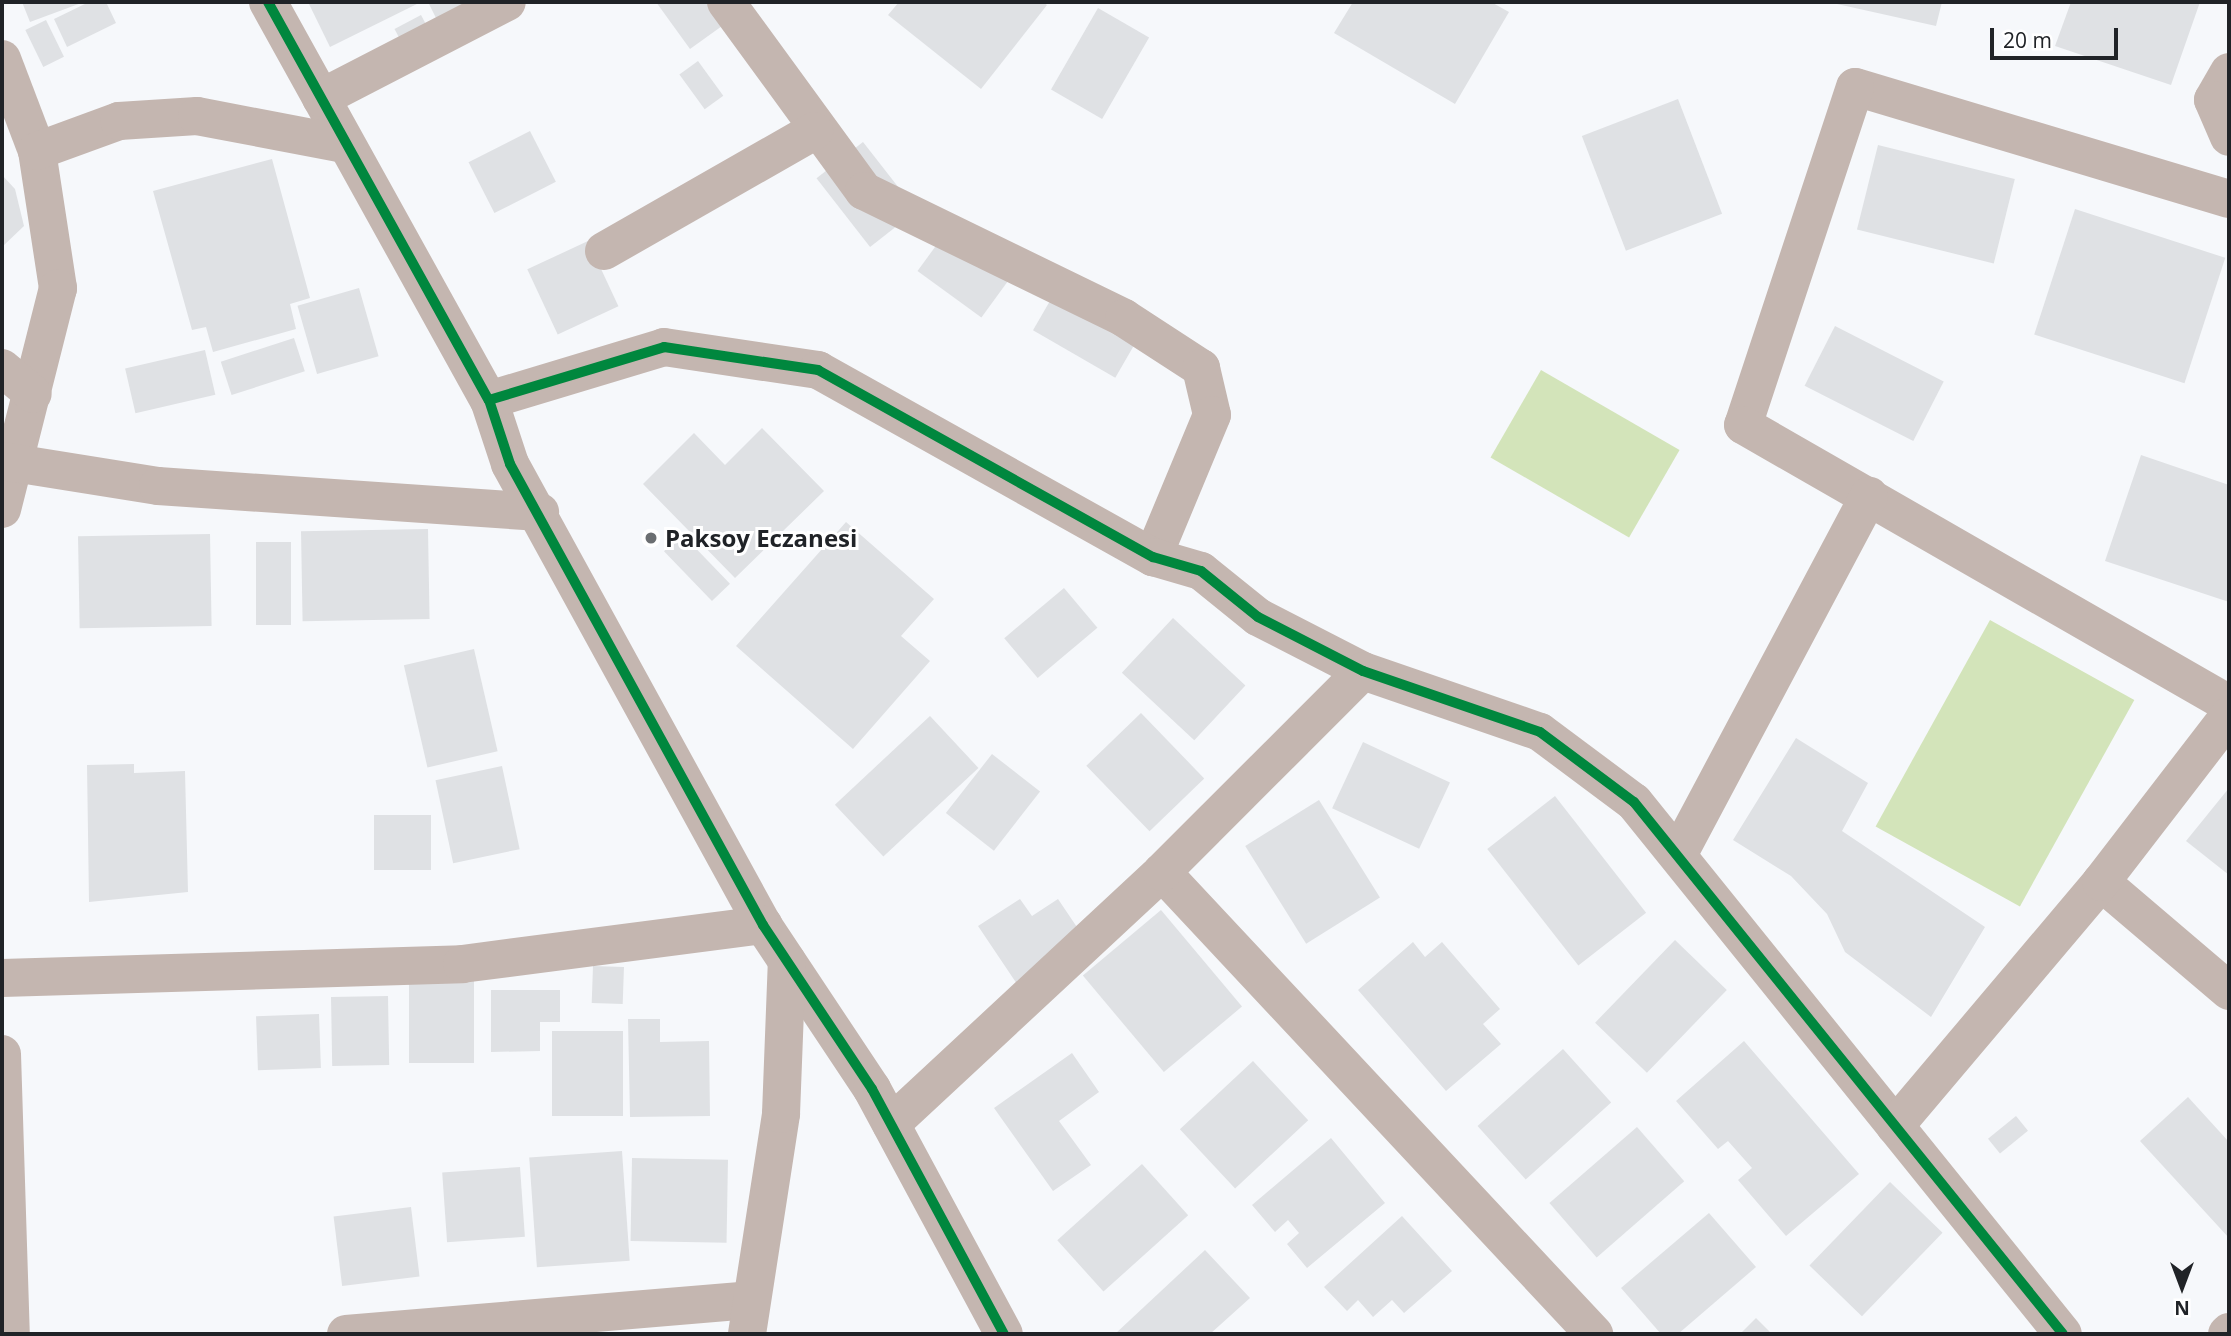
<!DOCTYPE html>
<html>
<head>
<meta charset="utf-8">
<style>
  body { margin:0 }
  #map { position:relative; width:2231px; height:1336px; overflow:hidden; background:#f6f8fb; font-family:"Open Sans",sans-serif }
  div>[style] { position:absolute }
  .green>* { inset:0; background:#d3e4ba; transform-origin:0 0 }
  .building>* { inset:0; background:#dfe1e4; transform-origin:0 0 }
  .street>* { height:38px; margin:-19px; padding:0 19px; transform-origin:19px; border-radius:19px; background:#c4b6b0 }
  .cycleway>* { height:10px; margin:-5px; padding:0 5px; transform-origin:5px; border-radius:5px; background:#00873e }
  .dots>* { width:19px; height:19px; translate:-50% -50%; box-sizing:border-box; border:4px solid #fff; border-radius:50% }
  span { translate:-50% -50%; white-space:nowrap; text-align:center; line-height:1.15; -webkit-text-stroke:6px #fff; paint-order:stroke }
  .poi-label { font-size:24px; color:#202327; font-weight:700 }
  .left { translate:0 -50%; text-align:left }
  .frame { position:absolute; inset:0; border:4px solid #202327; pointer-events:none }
  .north { position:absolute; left:2147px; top:1252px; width:70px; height:70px; -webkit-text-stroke:5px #fff; paint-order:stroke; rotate:180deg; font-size:19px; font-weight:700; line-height:28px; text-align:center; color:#202327 }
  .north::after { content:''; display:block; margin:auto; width:24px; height:32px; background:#202327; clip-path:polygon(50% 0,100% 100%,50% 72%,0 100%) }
  .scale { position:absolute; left:1990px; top:28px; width:128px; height:32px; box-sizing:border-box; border:4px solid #202327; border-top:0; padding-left:9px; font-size:21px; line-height:24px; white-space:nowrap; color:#202327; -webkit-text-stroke:5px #fff; paint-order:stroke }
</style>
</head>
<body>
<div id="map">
  <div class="green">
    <i style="left:1541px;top:370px;width:160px;height:101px;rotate:30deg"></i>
    <i style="left:1990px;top:620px;width:165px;height:236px;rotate:29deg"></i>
  </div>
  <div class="building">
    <i style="clip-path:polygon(22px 2px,84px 2px,30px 22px)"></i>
    <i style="clip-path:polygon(89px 2px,106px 2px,116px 23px,67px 47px,54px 19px)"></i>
    <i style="clip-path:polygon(308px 2px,421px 2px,330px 47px)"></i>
    <i style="clip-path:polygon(428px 2px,478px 2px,438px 22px)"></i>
    <i style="clip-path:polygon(656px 2px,715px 2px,729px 21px,690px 49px)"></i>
    <i style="clip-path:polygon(899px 2px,1043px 2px,1047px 5px,981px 89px,888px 15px)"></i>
    <i style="clip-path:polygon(1353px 2px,1491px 2px,1509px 12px,1455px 104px,1334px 33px)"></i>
    <i style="clip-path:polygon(1828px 2px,1942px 2px,1936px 26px)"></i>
    <i style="clip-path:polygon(2071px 2px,2200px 2px,2171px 85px,2055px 46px)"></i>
    <i style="left:1098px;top:8px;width:59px;height:94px;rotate:30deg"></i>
    <i style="left:421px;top:15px;width:19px;height:30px;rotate:62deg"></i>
    <i style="left:46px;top:20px;width:41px;height:23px;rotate:64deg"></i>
    <i style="left:698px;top:61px;width:43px;height:23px;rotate:54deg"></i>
    <i style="left:1678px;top:99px;width:123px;height:103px;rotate:69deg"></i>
    <i style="left:530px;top:131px;width:57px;height:69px;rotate:63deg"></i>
    <i style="left:863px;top:142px;width:87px;height:59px;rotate:52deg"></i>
    <i style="left:1878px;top:145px;width:141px;height:87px;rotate:14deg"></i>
    <i style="clip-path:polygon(272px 159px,310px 298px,290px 304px,296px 329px,213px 352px,206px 327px,192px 330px,153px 191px)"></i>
    <i style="clip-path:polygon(2px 175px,15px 189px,24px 226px,2px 247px)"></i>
    <i style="left:2075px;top:209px;width:158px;height:132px;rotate:18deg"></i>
    <i style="left:951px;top:225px;width:79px;height:57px;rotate:36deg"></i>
    <i style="left:588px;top:241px;width:72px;height:67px;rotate:65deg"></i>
    <i style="left:1058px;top:287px;width:95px;height:50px;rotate:30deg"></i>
    <i style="left:359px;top:288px;width:71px;height:64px;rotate:74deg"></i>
    <i style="left:1835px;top:326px;width:122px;height:67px;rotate:27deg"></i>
    <i style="left:294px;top:338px;width:35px;height:77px;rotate:72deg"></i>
    <i style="left:205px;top:350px;width:46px;height:82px;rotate:77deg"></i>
    <i style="clip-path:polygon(762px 428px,824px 491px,735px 578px,643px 484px,694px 433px,725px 465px)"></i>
    <i style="clip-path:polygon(2141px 455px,2229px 485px,2229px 602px,2105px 561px)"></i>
    <i style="clip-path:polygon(846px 522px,934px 599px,901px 636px,930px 661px,853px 749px,736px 646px)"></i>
    <i style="left:428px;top:529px;width:90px;height:127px;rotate:89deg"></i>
    <i style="left:210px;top:534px;width:92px;height:132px;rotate:89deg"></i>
    <i style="left:682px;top:534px;width:69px;height:25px;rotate:46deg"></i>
    <i style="left:256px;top:542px;width:35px;height:83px"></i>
    <i style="left:1064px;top:588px;width:52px;height:78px;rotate:50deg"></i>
    <i style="left:1173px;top:618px;width:99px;height:75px;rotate:43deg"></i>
    <i style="left:474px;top:649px;width:105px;height:72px;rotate:77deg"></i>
    <i style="left:1141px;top:713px;width:91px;height:76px;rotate:46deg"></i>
    <i style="left:930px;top:716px;width:71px;height:130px;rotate:47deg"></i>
    <i style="clip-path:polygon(1796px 738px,1868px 783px,1842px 831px,1985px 927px,1931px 1017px,1845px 952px,1827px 914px,1791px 876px,1733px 840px)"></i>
    <i style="left:1363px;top:742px;width:96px;height:73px;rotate:25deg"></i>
    <i style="left:992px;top:754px;width:61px;height:75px;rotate:38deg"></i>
    <i style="clip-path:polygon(134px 764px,134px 773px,185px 771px,188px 892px,89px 902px,87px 765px)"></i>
    <i style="left:502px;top:766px;width:85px;height:68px;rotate:78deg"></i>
    <i style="clip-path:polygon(2229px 788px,2229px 875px,2186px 841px)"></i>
    <i style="left:1555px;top:796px;width:148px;height:86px;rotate:52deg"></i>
    <i style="left:1319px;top:800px;width:115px;height:87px;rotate:58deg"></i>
    <i style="left:374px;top:815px;width:57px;height:55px"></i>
    <i style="clip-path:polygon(1020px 899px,1032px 916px,1058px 899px,1085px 939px,1017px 984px,978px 926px)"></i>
    <i style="left:1161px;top:910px;width:126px;height:102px;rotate:50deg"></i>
    <i style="left:1675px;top:940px;width:72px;height:115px;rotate:44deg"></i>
    <i style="clip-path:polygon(1413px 942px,1425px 957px,1442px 942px,1500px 1009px,1483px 1024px,1501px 1044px,1446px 1091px,1358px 990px)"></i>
    <i style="left:593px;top:966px;width:31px;height:37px;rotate:2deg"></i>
    <i style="left:409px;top:979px;width:65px;height:84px"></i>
    <i style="clip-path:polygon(491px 990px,560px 990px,560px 1022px,540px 1022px,540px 1051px,491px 1052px)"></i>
    <i style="left:388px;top:996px;width:69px;height:57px;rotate:89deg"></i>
    <i style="left:319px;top:1014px;width:54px;height:63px;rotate:88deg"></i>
    <i style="clip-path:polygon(628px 1019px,660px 1019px,660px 1042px,709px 1041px,710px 1116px,630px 1117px)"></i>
    <i style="left:552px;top:1031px;width:71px;height:85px"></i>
    <i style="clip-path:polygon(1744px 1041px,1859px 1174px,1786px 1236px,1738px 1180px,1752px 1168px,1728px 1141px,1718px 1149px,1676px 1101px)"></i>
    <i style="left:1563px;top:1049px;width:72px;height:115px;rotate:48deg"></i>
    <i style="clip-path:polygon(1072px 1053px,1099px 1092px,1059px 1121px,1091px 1165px,1053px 1191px,994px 1108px)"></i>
    <i style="left:1253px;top:1061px;width:81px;height:100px;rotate:47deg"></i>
    <i style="clip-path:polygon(2188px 1097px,2229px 1142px,2229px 1238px,2140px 1141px)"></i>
    <i style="left:2016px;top:1116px;width:19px;height:36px;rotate:51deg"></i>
    <i style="left:1637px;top:1127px;width:72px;height:116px;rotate:49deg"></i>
    <i style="clip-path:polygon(1331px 1138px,1385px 1203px,1307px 1268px,1287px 1244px,1299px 1233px,1288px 1220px,1275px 1232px,1252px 1205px)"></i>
    <i style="left:622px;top:1151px;width:110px;height:93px;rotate:86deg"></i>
    <i style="left:632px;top:1158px;width:96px;height:83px;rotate:1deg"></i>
    <i style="left:1142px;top:1164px;width:69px;height:114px;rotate:48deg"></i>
    <i style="left:520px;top:1167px;width:70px;height:78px;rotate:86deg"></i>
    <i style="left:1890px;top:1182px;width:73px;height:116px;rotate:44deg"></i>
    <i style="left:411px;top:1207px;width:70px;height:78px;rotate:83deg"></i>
    <i style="clip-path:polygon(1709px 1213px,1756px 1267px,1678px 1334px,1661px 1334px,1621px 1288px)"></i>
    <i style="clip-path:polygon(1402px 1216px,1452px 1271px,1404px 1313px,1392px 1300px,1373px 1317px,1358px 1300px,1347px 1311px,1324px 1287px)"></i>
    <i style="clip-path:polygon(1205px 1250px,1250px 1298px,1210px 1334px,1115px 1334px)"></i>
    <i style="clip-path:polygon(1756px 1318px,1772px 1334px,1740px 1334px)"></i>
  </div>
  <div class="street">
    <i style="left:268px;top:2px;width:455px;rotate:61deg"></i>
    <i style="left:489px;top:400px;width:67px;rotate:71.8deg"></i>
    <i style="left:510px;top:464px;width:526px;rotate:61.24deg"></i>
    <i style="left:763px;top:925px;width:197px;rotate:56.4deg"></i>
    <i style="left:872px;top:1089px;width:278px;rotate:61.7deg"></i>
    <i style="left:726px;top:2px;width:234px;rotate:53.9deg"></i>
    <i style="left:864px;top:191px;width:289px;rotate:26deg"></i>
    <i style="left:1124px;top:318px;width:92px;rotate:33deg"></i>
    <i style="left:1201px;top:368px;width:48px;rotate:76.8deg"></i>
    <i style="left:1212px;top:415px;width:154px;rotate:112.6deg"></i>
    <i style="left:2px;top:59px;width:98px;rotate:69.2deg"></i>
    <i style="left:37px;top:151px;width:139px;rotate:81.3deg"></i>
    <i style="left:58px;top:288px;width:228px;rotate:104.2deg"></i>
    <i style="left:2229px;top:72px;width:32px;rotate:120deg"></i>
    <i style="left:2213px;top:100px;width:40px;rotate:66.6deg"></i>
    <i style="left:321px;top:98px;width:209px;rotate:-27.3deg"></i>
    <i style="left:37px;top:151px;width:87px;rotate:-20.1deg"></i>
    <i style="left:119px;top:121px;width:78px;rotate:-3.7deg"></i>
    <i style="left:197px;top:116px;width:150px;rotate:10.8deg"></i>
    <i style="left:2229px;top:199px;width:390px;rotate:-163.3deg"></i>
    <i style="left:1855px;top:87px;width:356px;rotate:108.3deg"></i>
    <i style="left:1743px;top:425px;width:560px;rotate:29.86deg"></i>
    <i style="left:604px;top:251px;width:242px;rotate:-29.7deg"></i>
    <i style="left:2px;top:368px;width:40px;rotate:40deg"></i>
    <i style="left:489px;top:400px;width:183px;rotate:-16.8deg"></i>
    <i style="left:664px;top:347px;width:156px;rotate:8.5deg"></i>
    <i style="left:818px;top:370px;width:384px;rotate:29.2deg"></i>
    <i style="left:1153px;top:557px;width:50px;rotate:16.3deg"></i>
    <i style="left:1201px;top:571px;width:73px;rotate:38.9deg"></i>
    <i style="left:1258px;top:617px;width:118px;rotate:27.2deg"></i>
    <i style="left:1363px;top:671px;width:187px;rotate:19deg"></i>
    <i style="left:1540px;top:732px;width:117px;rotate:36.7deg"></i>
    <i style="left:1634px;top:802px;width:683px;rotate:51.12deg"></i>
    <i style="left:2px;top:461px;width:158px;rotate:9.1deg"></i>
    <i style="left:158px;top:486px;width:383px;rotate:3.9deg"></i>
    <i style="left:1678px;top:855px;width:407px;rotate:-62deg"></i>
    <i style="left:1162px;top:872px;width:633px;rotate:46.92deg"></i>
    <i style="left:2101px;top:882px;width:168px;rotate:40.4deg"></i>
    <i style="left:2px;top:978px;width:460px;rotate:-1.7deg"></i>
    <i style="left:462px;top:964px;width:304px;rotate:-7.4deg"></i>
    <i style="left:2px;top:1054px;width:280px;rotate:88.2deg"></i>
    <i style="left:891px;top:1124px;width:370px;rotate:-42.9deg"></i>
    <i style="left:1162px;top:872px;width:284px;rotate:-45deg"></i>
    <i style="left:1895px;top:1126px;width:319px;rotate:-49.8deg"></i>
    <i style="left:2101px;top:882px;width:210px;rotate:-52.4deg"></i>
    <i style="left:346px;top:1334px;width:405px;rotate:-4.8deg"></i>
    <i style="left:747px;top:1334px;width:223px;rotate:-81.2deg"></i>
    <i style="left:781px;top:1114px;width:153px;rotate:-87.8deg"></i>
    <i style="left:2227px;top:1334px;width:3px;rotate:-45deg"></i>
  </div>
  <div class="cycleway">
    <i style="left:268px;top:2px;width:455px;rotate:61deg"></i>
    <i style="left:489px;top:400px;width:67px;rotate:71.8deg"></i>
    <i style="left:510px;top:464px;width:526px;rotate:61.24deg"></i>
    <i style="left:763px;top:925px;width:197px;rotate:56.4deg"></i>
    <i style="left:872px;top:1089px;width:278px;rotate:61.7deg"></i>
    <i style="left:489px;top:400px;width:183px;rotate:-16.8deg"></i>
    <i style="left:664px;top:347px;width:156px;rotate:8.5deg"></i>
    <i style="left:818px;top:370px;width:384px;rotate:29.2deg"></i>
    <i style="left:1153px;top:557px;width:50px;rotate:16.3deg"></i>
    <i style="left:1201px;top:571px;width:73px;rotate:38.9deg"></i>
    <i style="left:1258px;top:617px;width:118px;rotate:27.2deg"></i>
    <i style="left:1363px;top:671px;width:187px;rotate:19deg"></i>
    <i style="left:1540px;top:732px;width:117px;rotate:36.7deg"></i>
    <i style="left:1634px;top:802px;width:683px;rotate:51.12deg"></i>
  </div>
  <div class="dots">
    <i style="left:651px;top:538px;background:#6b6e71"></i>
  </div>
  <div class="poi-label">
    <span class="left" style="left:665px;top:538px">Paksoy Eczanesi</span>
  </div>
  <div class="frame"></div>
  <div class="north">N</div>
  <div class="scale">20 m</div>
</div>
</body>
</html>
